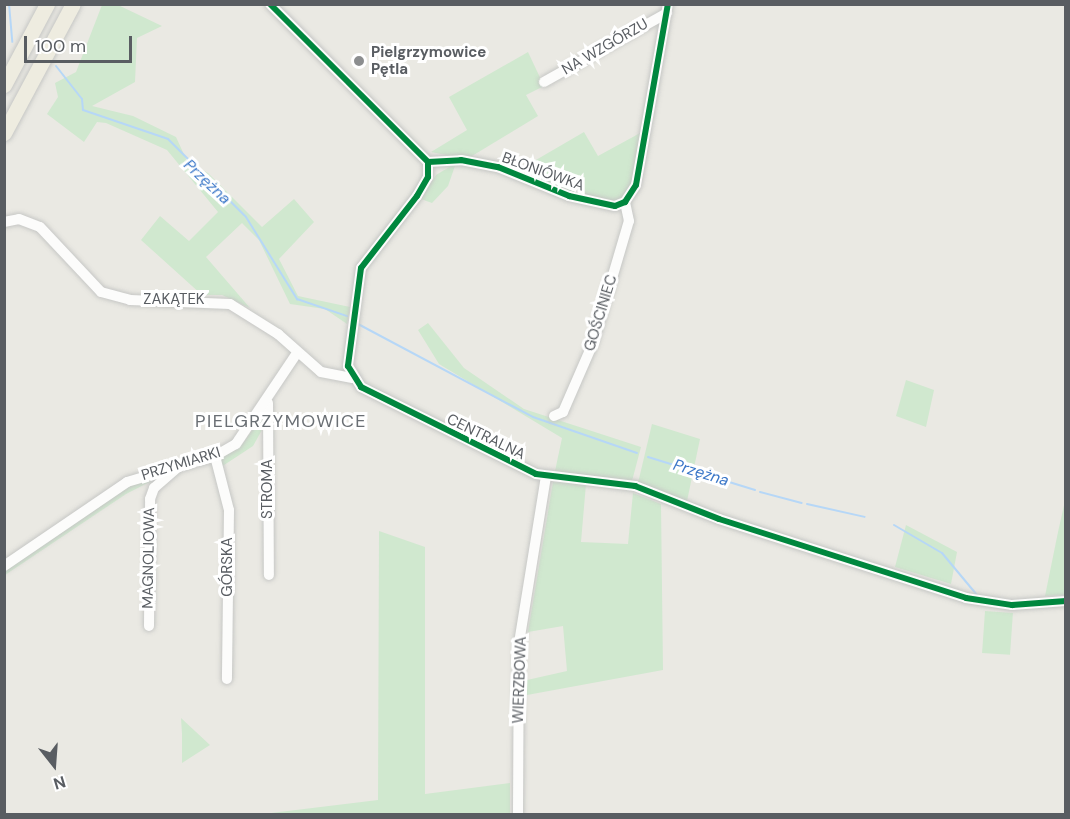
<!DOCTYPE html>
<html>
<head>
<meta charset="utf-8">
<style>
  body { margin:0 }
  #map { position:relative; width:1070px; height:819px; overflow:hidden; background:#eae9e3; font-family:"DM Sans",sans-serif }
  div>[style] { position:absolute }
  .green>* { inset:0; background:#d0e8cf; transform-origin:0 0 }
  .stream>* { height:2px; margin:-1px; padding:0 1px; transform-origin:1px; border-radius:1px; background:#b6d7f7 }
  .roads { filter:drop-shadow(0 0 2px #c6c7c5) drop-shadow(0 0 2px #c6c7c5) }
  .minor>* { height:10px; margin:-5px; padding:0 5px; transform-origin:5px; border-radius:5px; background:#fcfcfb }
  .highway>* { height:15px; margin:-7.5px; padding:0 7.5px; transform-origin:7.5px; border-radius:7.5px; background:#eeece0 }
  .cycleway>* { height:6px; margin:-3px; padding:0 3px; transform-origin:3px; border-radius:3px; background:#00873e }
  .dots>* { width:16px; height:16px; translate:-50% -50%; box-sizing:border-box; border:3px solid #fff; border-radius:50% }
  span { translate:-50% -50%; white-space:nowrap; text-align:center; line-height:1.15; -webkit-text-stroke:6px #fff; paint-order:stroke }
  .street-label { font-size:15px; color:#595d62 }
  .poi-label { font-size:15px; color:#595d62; font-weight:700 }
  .left { translate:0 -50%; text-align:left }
  .water-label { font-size:16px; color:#3b77c8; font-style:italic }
  .quarter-label { font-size:18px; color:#6a6f74; letter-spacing:1.5px }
  .frame { position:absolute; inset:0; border:6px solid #595d62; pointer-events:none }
  .north { position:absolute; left:24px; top:735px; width:60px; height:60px; -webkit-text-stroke:4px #fff; paint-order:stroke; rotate:163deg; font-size:16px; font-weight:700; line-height:24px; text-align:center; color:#595d62 }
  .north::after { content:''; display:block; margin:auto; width:21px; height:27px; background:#595d62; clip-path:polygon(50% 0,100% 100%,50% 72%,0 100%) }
  .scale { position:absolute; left:24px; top:36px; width:108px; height:27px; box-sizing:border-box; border:3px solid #595d62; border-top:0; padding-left:8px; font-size:18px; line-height:21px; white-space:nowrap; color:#595d62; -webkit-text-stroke:4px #fff; paint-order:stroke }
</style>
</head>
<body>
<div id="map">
  <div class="green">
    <i style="clip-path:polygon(102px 5px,118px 5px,162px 26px,137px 38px,135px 82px,92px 106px,133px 116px,176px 137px,187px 161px,208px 173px,262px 227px,294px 199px,314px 222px,279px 259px,298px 296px,350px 307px,347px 324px,325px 309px,290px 304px,259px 240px,242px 223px,206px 257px,250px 308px,222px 295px,202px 295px,141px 240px,160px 216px,189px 241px,218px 212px,167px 150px,106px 123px,97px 122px,84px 142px,47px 114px,58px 97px,55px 83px,76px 72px)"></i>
    <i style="clip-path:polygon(528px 52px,544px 86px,526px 95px,538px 116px,467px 159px,431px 152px,467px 130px,449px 97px)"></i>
    <i style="clip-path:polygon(584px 132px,598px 156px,642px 132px,630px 193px,617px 203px,575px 195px,517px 171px)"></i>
    <i style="clip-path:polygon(456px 163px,448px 186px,432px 203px,421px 199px,436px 175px)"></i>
    <i style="clip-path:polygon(428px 323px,464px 368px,524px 409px,641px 447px,632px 481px,555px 471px,562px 438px,439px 364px,418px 330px)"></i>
    <i style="clip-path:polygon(906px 380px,934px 390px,926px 427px,896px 416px)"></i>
    <i style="clip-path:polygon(266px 411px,267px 421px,253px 446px,221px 467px,219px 457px,243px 443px)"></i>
    <i style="clip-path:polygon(652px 424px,700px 439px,687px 501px,638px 483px)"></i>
    <i style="clip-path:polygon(173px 470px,126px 494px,5px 575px,5px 569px,129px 484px)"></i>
    <i style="clip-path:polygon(553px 482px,586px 484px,581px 542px,628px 544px,633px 493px,661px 504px,663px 670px,527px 695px,527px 680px,567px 671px,563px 626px,528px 632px)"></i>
    <i style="clip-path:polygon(1065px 501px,1065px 595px,1045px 596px,1058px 532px)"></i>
    <i style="clip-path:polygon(906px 525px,957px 552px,951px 584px,895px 567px)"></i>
    <i style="clip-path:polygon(379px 531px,425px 547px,425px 794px,510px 783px,510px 814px,263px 814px,378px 800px)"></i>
    <i style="left:985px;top:611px;width:28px;height:42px;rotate:4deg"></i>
    <i style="clip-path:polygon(181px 718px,210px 745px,182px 763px,182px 734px)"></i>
  </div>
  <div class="stream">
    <i style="left:9px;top:4px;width:38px;rotate:85deg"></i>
    <i style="left:56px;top:66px;width:42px;rotate:51.8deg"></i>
    <i style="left:82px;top:99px;width:11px;rotate:85deg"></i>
    <i style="left:83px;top:110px;width:90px;rotate:18.8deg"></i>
    <i style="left:168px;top:139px;width:110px;rotate:45deg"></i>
    <i style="left:246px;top:217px;width:97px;rotate:58.1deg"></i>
    <i style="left:297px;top:299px;width:53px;rotate:18.8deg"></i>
    <i style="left:358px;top:324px;width:198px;rotate:28deg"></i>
    <i style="left:533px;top:417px;width:110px;rotate:19.1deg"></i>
    <i style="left:648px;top:457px;width:112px;rotate:17.1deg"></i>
    <i style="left:760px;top:492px;width:43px;rotate:14.7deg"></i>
    <i style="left:807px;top:504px;width:59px;rotate:12.6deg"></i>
    <i style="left:894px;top:525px;width:56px;rotate:30.3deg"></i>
    <i style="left:942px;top:553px;width:55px;rotate:50.2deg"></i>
  </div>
  <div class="roads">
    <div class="minor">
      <i style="left:270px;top:4px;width:223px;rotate:45deg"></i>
      <i style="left:428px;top:162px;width:15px;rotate:90deg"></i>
      <i style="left:428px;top:177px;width:22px;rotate:120deg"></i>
      <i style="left:417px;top:196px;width:91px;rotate:127.9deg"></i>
      <i style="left:361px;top:268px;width:99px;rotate:97.6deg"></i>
      <i style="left:348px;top:366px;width:25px;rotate:58deg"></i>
      <i style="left:361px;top:387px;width:195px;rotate:26.4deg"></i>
      <i style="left:536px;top:474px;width:100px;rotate:6.9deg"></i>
      <i style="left:635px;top:486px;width:90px;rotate:21.4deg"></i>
      <i style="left:719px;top:519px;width:259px;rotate:17.7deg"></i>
      <i style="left:966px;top:598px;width:47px;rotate:8.7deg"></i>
      <i style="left:1012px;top:605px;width:54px;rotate:-4.2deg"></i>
      <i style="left:544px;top:82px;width:141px;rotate:-29.3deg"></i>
      <i style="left:428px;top:162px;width:33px;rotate:-3deg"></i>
      <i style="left:461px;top:160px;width:38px;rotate:11deg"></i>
      <i style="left:498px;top:167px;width:77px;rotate:22.2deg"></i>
      <i style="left:569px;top:196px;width:47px;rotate:12.3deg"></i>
      <i style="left:615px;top:206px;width:11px;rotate:-22deg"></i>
      <i style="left:625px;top:202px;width:20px;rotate:-57deg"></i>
      <i style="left:636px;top:185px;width:184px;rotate:-80deg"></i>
      <i style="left:4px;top:222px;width:15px;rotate:-11deg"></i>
      <i style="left:19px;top:219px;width:22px;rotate:21deg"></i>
      <i style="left:40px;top:227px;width:89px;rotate:46.8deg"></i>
      <i style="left:101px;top:292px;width:30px;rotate:15deg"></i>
      <i style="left:130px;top:300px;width:100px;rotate:2.3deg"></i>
      <i style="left:230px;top:304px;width:57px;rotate:32deg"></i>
      <i style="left:278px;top:334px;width:57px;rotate:41.5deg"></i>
      <i style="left:321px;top:372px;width:32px;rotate:11deg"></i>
      <i style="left:268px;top:403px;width:172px;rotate:89.7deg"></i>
      <i style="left:554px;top:416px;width:10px;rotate:-24deg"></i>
      <i style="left:563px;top:412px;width:75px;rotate:-66.5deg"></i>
      <i style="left:593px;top:343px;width:127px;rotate:-73.6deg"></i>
      <i style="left:629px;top:221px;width:19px;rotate:-102deg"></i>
      <i style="left:215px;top:456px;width:56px;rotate:75.5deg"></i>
      <i style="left:229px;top:510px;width:169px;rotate:90.7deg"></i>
      <i style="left:4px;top:566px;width:149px;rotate:-34.3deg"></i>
      <i style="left:127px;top:482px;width:92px;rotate:-16.5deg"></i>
      <i style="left:215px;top:456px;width:24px;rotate:-30deg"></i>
      <i style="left:236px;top:444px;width:110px;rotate:-56.2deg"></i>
      <i style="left:149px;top:626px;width:127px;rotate:-89.5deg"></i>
      <i style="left:150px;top:499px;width:12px;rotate:-70deg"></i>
      <i style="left:154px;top:488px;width:32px;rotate:-41deg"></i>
      <i style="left:518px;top:814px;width:171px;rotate:-89.7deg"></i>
      <i style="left:519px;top:643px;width:169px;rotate:-80.8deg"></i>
    </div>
    <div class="highway">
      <i style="left:4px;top:85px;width:92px;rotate:-62deg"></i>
      <i style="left:4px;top:133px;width:146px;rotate:-61.9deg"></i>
    </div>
  </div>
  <div class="cycleway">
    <i style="left:270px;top:4px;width:223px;rotate:45deg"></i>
    <i style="left:428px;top:162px;width:15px;rotate:90deg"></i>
    <i style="left:428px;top:177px;width:22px;rotate:120deg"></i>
    <i style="left:417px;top:196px;width:91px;rotate:127.9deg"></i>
    <i style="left:361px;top:268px;width:99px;rotate:97.6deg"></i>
    <i style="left:348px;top:366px;width:25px;rotate:58deg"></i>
    <i style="left:361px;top:387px;width:195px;rotate:26.4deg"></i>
    <i style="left:536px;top:474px;width:100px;rotate:6.9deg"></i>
    <i style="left:635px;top:486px;width:90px;rotate:21.4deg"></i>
    <i style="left:719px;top:519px;width:259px;rotate:17.7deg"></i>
    <i style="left:966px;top:598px;width:47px;rotate:8.7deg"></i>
    <i style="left:1012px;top:605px;width:54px;rotate:-4.2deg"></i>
    <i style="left:428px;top:162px;width:33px;rotate:-3deg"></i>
    <i style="left:461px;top:160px;width:38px;rotate:11deg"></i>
    <i style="left:498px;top:167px;width:77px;rotate:22.2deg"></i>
    <i style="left:569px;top:196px;width:47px;rotate:12.3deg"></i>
    <i style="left:615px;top:206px;width:11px;rotate:-22deg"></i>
    <i style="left:625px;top:202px;width:20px;rotate:-57deg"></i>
    <i style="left:636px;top:185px;width:184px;rotate:-80deg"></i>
  </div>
  <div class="dots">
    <i style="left:359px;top:61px;background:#8c8e8f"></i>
  </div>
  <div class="street-label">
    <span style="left:605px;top:47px;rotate:-30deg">NA WZGÓRZU</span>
    <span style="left:543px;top:172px;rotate:20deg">BŁONIÓWKA</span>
    <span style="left:174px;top:300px">ZAKĄTEK</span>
    <span style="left:601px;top:313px;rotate:-73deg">GOŚCINIEC</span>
    <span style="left:486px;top:437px;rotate:26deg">CENTRALNA</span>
    <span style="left:181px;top:464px;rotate:-17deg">PRZYMIARKI</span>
    <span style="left:268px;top:489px;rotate:-90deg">STROMA</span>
    <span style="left:149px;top:558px;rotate:-89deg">MAGNOLIOWA</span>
    <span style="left:228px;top:567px;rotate:-90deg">GÓRSKA</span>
    <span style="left:520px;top:680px;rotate:-88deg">WIERZBOWA</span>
  </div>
  <div class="poi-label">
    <span class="left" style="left:371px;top:61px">Pielgrzymowice<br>Pętla</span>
  </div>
  <div class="water-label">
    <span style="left:207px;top:182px;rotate:43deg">Przężna</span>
    <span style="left:701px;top:473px;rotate:17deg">Przężna</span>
  </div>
  <div class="quarter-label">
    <span style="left:281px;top:421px">PIELGRZYMOWICE</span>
  </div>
  <div class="frame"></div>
  <div class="north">N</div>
  <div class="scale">100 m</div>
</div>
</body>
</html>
